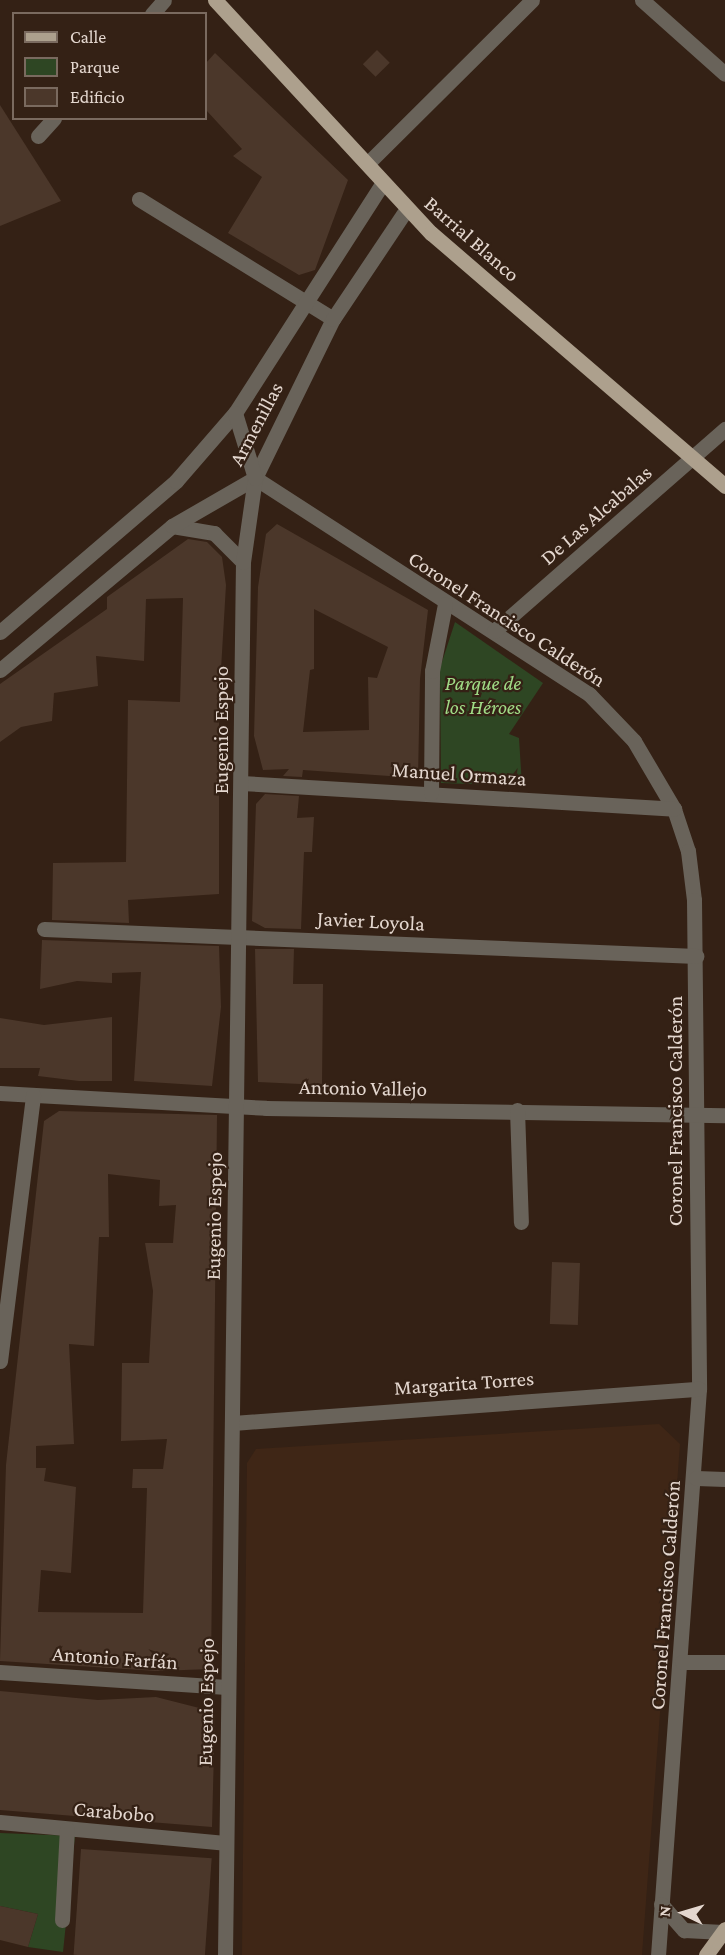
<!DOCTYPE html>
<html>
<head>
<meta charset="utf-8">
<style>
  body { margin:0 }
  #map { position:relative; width:725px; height:1955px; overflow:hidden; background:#342115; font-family:"Crimson Pro",serif }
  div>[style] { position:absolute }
  .built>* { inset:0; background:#3f2616 }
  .green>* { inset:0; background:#2e4623 }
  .building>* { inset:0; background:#4b372a; transform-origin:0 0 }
  .minor>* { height:15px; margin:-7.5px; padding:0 7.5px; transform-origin:7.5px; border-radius:7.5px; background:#69635a }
  .major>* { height:15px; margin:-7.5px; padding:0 7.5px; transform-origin:7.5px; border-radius:7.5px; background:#ada08d }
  span { translate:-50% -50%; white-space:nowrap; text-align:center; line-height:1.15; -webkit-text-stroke:4.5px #342115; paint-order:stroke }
  .street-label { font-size:21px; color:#e4d7cf }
  .park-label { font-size:21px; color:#a0db86; font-style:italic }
  .legend { position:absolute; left:12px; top:12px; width:195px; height:108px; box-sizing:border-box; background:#342115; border:2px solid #7a6a5f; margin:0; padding:8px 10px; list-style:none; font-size:18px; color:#e4d7cf }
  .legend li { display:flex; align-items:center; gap:12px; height:30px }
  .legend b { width:30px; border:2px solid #7a6a5f }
  .north { position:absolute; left:653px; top:1883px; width:60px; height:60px; -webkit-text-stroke:4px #342115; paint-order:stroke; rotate:275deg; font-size:16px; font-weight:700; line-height:24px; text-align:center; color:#e4d7cf }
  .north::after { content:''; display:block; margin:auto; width:21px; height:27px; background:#e4d7cf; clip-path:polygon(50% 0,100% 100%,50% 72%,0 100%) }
</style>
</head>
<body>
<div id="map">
  <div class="built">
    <i style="clip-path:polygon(659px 1424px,680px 1444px,642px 1955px,242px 1955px,247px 1463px,256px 1449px)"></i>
  </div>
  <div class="green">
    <i style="clip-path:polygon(455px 622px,543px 683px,509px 734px,519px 738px,522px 786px,441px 783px,440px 668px)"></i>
    <i style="clip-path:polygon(0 1833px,75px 1836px,63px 1952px,28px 1947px,38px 1914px,0 1906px)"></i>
  </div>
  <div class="building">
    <i style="left:377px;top:50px;width:18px;height:20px;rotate:45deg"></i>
    <i style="clip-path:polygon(215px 53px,348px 180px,315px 270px,299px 275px,228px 233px,262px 177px,233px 156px,242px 149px,206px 110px,206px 63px)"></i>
    <i style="clip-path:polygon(0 105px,61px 201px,0 226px)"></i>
    <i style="clip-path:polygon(evenodd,277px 524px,428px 610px,420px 679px,418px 778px,303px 770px,302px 777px,283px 776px,289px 769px,263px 770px,254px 736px,258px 587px,266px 534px,277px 524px,314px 609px,388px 647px,377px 678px,368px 677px,369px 730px,303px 732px,310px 670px,314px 669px,314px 609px)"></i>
    <i style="clip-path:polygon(188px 539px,207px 542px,222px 557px,226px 585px,219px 703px,219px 894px,128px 900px,129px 923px,52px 920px,53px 863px,126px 862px,128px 700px,180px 702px,183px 598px,146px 599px,144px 661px,96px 656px,98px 686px,54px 693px,52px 721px,21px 727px,0 742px,0 684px,107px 609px,107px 597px)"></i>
    <i style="clip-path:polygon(265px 794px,299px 796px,297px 818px,314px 817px,312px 852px,304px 852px,301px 929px,265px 928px,252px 921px,256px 804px)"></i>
    <i style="clip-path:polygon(42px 940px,219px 946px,221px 1007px,212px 1086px,134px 1081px,141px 972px,112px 973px,112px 983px,77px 981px,40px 989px)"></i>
    <i style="clip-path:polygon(255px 949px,294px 949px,293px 984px,323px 984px,322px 1085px,258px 1082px)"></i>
    <i style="clip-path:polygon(112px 1017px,112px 1081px,79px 1081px,38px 1076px,40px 1068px,0 1068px,0 1018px,44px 1025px)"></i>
    <i style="clip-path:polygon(evenodd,59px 1111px,217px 1115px,211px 1669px,157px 1671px,0 1661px,6px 1465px,44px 1121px,59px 1111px,108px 1174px,160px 1180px,159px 1206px,176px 1205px,173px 1243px,145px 1243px,153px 1291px,149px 1363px,122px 1363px,121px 1441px,167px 1439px,163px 1469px,133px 1469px,132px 1488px,147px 1488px,143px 1613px,38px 1612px,41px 1570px,71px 1573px,76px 1487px,44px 1481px,46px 1468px,36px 1468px,36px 1446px,74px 1444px,69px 1344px,94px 1346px,99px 1237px,109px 1237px,108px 1174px)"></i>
    <i style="left:552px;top:1262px;width:28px;height:62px;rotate:2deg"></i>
    <i style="clip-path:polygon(0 1691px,98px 1700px,156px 1697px,215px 1712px,212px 1827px,0 1810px)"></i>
    <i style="left:81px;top:1849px;width:131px;height:106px;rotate:4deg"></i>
    <i style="clip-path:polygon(0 1906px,38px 1914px,28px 1947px,0 1940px)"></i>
  </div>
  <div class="minor">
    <i style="left:642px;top:0;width:111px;rotate:41.7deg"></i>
    <i style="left:152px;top:14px;width:18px;rotate:-49deg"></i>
    <i style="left:38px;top:136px;width:24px;rotate:-48deg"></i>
    <i style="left:368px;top:163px;width:231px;rotate:-44.8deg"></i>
    <i style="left:139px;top:199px;width:228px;rotate:31.7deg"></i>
    <i style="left:255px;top:478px;width:398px;rotate:32.9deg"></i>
    <i style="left:589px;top:694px;width:65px;rotate:46.2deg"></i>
    <i style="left:634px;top:741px;width:79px;rotate:59.5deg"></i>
    <i style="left:674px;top:809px;width:44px;rotate:71.6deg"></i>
    <i style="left:688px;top:851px;width:49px;rotate:83deg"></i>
    <i style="left:694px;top:900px;width:489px;rotate:89.4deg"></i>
    <i style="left:699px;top:1389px;width:567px;rotate:94.14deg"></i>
    <i style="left:172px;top:526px;width:43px;rotate:9.5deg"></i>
    <i style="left:214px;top:533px;width:41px;rotate:45deg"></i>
    <i style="left:494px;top:631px;width:307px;rotate:-41.2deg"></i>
    <i style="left:0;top:632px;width:232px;rotate:-40.6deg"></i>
    <i style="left:176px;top:481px;width:90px;rotate:-49.1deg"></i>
    <i style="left:235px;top:413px;width:272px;rotate:-57.3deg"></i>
    <i style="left:0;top:670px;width:224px;rotate:-39.9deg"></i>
    <i style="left:172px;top:526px;width:96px;rotate:-30deg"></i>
    <i style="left:255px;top:478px;width:177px;rotate:-63.9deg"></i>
    <i style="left:333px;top:319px;width:131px;rotate:-56.2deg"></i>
    <i style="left:241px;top:783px;width:434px;rotate:3.4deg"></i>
    <i style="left:431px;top:793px;width:122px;rotate:-89.5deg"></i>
    <i style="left:432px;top:671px;width:68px;rotate:-79deg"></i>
    <i style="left:44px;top:929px;width:653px;rotate:2.37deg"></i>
    <i style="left:0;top:1093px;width:266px;rotate:3.2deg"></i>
    <i style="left:266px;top:1108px;width:459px;rotate:0.9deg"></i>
    <i style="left:517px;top:1110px;width:112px;rotate:88deg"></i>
    <i style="left:0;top:1361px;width:268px;rotate:-82.9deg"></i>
    <i style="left:233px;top:1423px;width:467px;rotate:-4.2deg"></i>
    <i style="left:696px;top:1478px;width:29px;rotate:2deg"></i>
    <i style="left:682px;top:1662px;width:43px"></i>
    <i style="left:0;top:1672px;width:227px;rotate:3.8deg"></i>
    <i style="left:0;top:1822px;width:226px;rotate:5.3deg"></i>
    <i style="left:661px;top:1904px;width:35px;rotate:49deg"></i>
    <i style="left:684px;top:1930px;width:39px;rotate:3deg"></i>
    <i style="left:62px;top:1920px;width:91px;rotate:-86.9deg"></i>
    <i style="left:225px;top:1955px;width:1393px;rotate:-89.26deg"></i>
    <i style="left:243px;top:562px;width:85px;rotate:-81.9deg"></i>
    <i style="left:255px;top:478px;width:68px;rotate:-107.1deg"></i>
  </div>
  <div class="major">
    <i style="left:215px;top:0;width:318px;rotate:47.2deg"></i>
    <i style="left:431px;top:233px;width:388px;rotate:40.7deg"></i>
    <i style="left:706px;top:1955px;width:32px;rotate:-54deg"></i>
  </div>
  <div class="street-label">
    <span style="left:472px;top:239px;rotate:41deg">Barrial Blanco</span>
    <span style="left:256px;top:424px;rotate:-62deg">Armenillas</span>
    <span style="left:596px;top:515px;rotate:-41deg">De Las Alcabalas</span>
    <span style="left:507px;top:619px;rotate:33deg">Coronel Francisco Calderón</span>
    <span style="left:221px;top:730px;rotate:-90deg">Eugenio Espejo</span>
    <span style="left:459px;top:774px;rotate:4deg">Manuel Ormaza</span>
    <span style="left:371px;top:921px;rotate:3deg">Javier Loyola</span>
    <span style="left:363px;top:1088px;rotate:1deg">Antonio Vallejo</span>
    <span style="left:675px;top:1111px;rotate:-90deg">Coronel Francisco Calderón</span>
    <span style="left:214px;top:1216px;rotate:-89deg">Eugenio Espejo</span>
    <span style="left:464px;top:1383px;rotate:-4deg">Margarita Torres</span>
    <span style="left:665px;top:1595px;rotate:-86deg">Coronel Francisco Calderón</span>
    <span style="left:115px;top:1658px;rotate:4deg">Antonio Farfán</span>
    <span style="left:206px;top:1702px;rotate:-89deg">Eugenio Espejo</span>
    <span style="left:114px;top:1812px;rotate:5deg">Carabobo</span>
  </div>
  <div class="park-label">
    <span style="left:483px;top:695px">Parque de<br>los Héroes</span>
  </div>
  <ul class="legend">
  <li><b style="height:8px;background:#ada08d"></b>Calle</li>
  <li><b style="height:16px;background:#2e4623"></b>Parque</li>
  <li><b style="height:16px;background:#4b372a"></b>Edificio</li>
  </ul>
  <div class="north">N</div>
</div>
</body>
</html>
